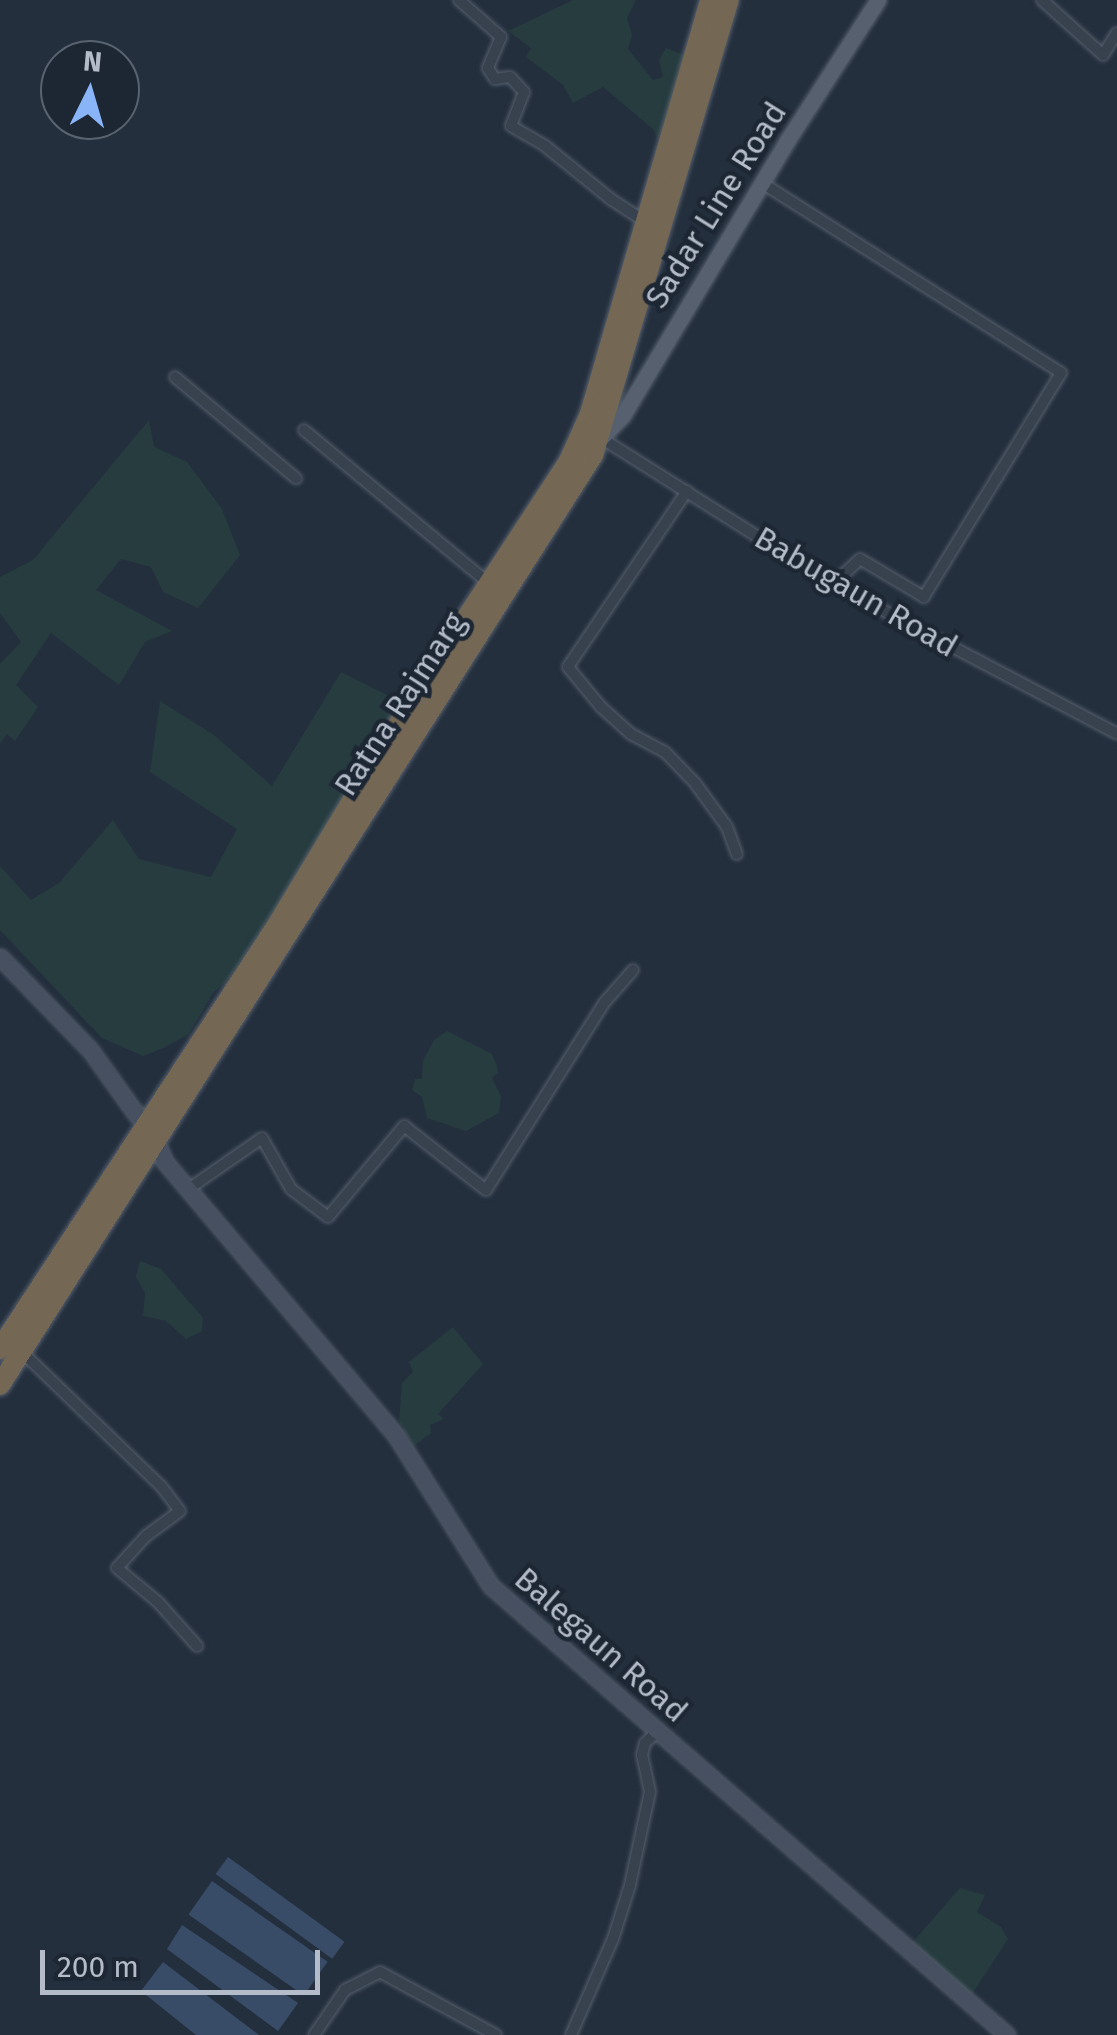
<!DOCTYPE html>
<html>
<head>
<meta charset="utf-8">
<style>
  body { margin:0 }
  #map { position:relative; width:1117px; height:2035px; overflow:hidden; background:#242f3e; font-family:"Fira Sans",sans-serif }
  div>[style] { position:absolute }
  .green>* { inset:0; background:#263c3f }
  .water>* { inset:0; background:#394c67; transform-origin:0 0 }
  .roads { filter:drop-shadow(0 0 2px #565f6c) drop-shadow(0 0 2px #565f6c) }
  .street>* { height:10px; margin:-5px; padding:0 5px; transform-origin:5px; border-radius:5px; background:#38414e }
  .secondary>* { height:15px; margin:-7.5px; padding:0 7.5px; transform-origin:7.5px; border-radius:7.5px; background:#465061 }
  .primary>* { height:15px; margin:-7.5px; padding:0 7.5px; transform-origin:7.5px; border-radius:7.5px; background:#56606e }
  .highway>* { height:20px; margin:-10px; padding:0 10px; transform-origin:10px; border-radius:10px; background:#746855 }
  span { translate:-50% -50%; white-space:nowrap; text-align:center; line-height:1.15; -webkit-text-stroke:9px #1d2633; paint-order:stroke }
  .street-label { font-size:32px; color:#b4bcc9 }
  .north { position:absolute; left:40px; top:40px; width:100px; height:100px; box-sizing:border-box; background:#1d2633; border:2px solid #59626f; border-radius:50%; rotate:5deg; font-size:28px; font-weight:700; line-height:40px; text-align:center; color:#b4bcc9 }
  .north::after { content:''; display:block; margin:auto; width:35px; height:45px; background:#8ab4f8; clip-path:polygon(50% 0,100% 100%,50% 72%,0 100%) }
  .scale { position:absolute; left:40px; top:1950px; width:280px; height:45px; box-sizing:border-box; border:5px solid #b4bcc9; border-top:0; padding-left:12px; font-size:30px; line-height:35px; white-space:nowrap; color:#b4bcc9; -webkit-text-stroke:8px #1d2633; paint-order:stroke }
</style>
</head>
<body>
<div id="map">
  <div class="green">
    <i style="clip-path:polygon(573px 0,636px 0,627px 18px,632px 35px,628px 49px,653px 80px,663px 77px,659px 60px,666px 48px,690px 57px,661px 147px,653px 129px,603px 87px,573px 103px,563px 85px,526px 57px,531px 48px,508px 31px)"></i>
    <i style="clip-path:polygon(149px 420px,154px 447px,187px 462px,222px 509px,240px 555px,198px 608px,163px 592px,151px 567px,121px 559px,96px 590px,172px 631px,145px 642px,119px 685px,51px 633px,16px 685px,38px 707px,15px 741px,7px 734px,0 743px,0 664px,21px 642px,0 613px,0 577px,33px 560px)"></i>
    <i style="clip-path:polygon(341px 672px,403px 703px,236px 972px,214px 992px,188px 1035px,163px 1048px,143px 1056px,102px 1038px,0 930px,0 866px,31px 900px,59px 883px,113px 820px,139px 859px,211px 877px,237px 829px,150px 772px,160px 701px,214px 735px,272px 786px)"></i>
    <i style="clip-path:polygon(447px 1031px,492px 1054px,497px 1066px,498px 1073px,492px 1078px,501px 1096px,499px 1113px,466px 1131px,427px 1118px,422px 1097px,412px 1090px,415px 1079px,422px 1079px,423px 1061px,434px 1040px)"></i>
    <i style="clip-path:polygon(140px 1261px,161px 1269px,203px 1318px,202px 1331px,186px 1339px,166px 1321px,143px 1316px,145px 1293px,136px 1277px)"></i>
    <i style="clip-path:polygon(453px 1327px,483px 1364px,438px 1414px,444px 1419px,430px 1425px,431px 1433px,414px 1446px,399px 1421px,402px 1383px,413px 1372px,409px 1362px)"></i>
    <i style="clip-path:polygon(960px 1888px,985px 1895px,977px 1912px,1001px 1927px,1008px 1939px,970px 1997px,912px 1943px)"></i>
  </div>
  <div class="water">
    <i style="left:228px;top:1857px;width:144px;height:21px;rotate:36deg"></i>
    <i style="left:212px;top:1881px;width:141px;height:41px;rotate:35deg"></i>
    <i style="clip-path:polygon(182px 1925px,298px 2003px,278px 2031px,167px 1949px)"></i>
    <i style="clip-path:polygon(163px 1962px,259px 2035px,196px 2035px,141px 1991px)"></i>
  </div>
  <div class="roads">
    <div class="street">
      <i style="left:459px;top:0;width:56px;rotate:41.4deg"></i>
      <i style="left:501px;top:37px;width:34px;rotate:113deg"></i>
      <i style="left:488px;top:68px;width:13px;rotate:58deg"></i>
      <i style="left:495px;top:79px;width:15px;rotate:-8deg"></i>
      <i style="left:510px;top:77px;width:21px;rotate:47deg"></i>
      <i style="left:524px;top:92px;width:36px;rotate:111deg"></i>
      <i style="left:511px;top:126px;width:38px;rotate:30deg"></i>
      <i style="left:544px;top:145px;width:87px;rotate:39deg"></i>
      <i style="left:612px;top:200px;width:35px;rotate:33deg"></i>
      <i style="left:641px;top:219px;width:8px;rotate:-50deg"></i>
      <i style="left:1042px;top:0;width:82px;rotate:42deg"></i>
      <i style="left:1103px;top:55px;width:26px;rotate:-58deg"></i>
      <i style="left:762px;top:183px;width:354px;rotate:32.4deg"></i>
      <i style="left:1061px;top:373px;width:263px;rotate:121.5deg"></i>
      <i style="left:924px;top:597px;width:74px;rotate:-149.3deg"></i>
      <i style="left:860px;top:559px;width:37px;rotate:137deg"></i>
      <i style="left:175px;top:377px;width:158px;rotate:39.9deg"></i>
      <i style="left:304px;top:430px;width:238px;rotate:39.7deg"></i>
      <i style="left:601px;top:438px;width:274px;rotate:32.2deg"></i>
      <i style="left:833px;top:584px;width:321px;rotate:27.8deg"></i>
      <i style="left:687px;top:491px;width:212px;rotate:124.1deg"></i>
      <i style="left:568px;top:667px;width:52px;rotate:50.5deg"></i>
      <i style="left:601px;top:707px;width:40px;rotate:42deg"></i>
      <i style="left:631px;top:734px;width:38px;rotate:28deg"></i>
      <i style="left:665px;top:752px;width:43px;rotate:45.9deg"></i>
      <i style="left:695px;top:783px;width:54px;rotate:54deg"></i>
      <i style="left:727px;top:827px;width:29px;rotate:70deg"></i>
      <i style="left:187px;top:1190px;width:91px;rotate:-34.7deg"></i>
      <i style="left:262px;top:1138px;width:59px;rotate:60.4deg"></i>
      <i style="left:291px;top:1189px;width:46px;rotate:37.1deg"></i>
      <i style="left:328px;top:1217px;width:119px;rotate:-50.1deg"></i>
      <i style="left:404px;top:1126px;width:104px;rotate:38deg"></i>
      <i style="left:486px;top:1190px;width:221px;rotate:-57.7deg"></i>
      <i style="left:604px;top:1003px;width:44px;rotate:-48.7deg"></i>
      <i style="left:21px;top:1351px;width:194px;rotate:44deg"></i>
      <i style="left:161px;top:1486px;width:31px;rotate:53deg"></i>
      <i style="left:180px;top:1511px;width:42px;rotate:143.7deg"></i>
      <i style="left:146px;top:1536px;width:43px;rotate:132.2deg"></i>
      <i style="left:117px;top:1568px;width:53px;rotate:39.7deg"></i>
      <i style="left:158px;top:1602px;width:59px;rotate:48.4deg"></i>
      <i style="left:314px;top:2035px;width:55px;rotate:-55.4deg"></i>
      <i style="left:345px;top:1990px;width:39px;rotate:-27deg"></i>
      <i style="left:380px;top:1972px;width:132px;rotate:28.5deg"></i>
      <i style="left:571px;top:2035px;width:105px;rotate:-66.4deg"></i>
      <i style="left:613px;top:1939px;width:57px;rotate:-72.5deg"></i>
      <i style="left:630px;top:1885px;width:95px;rotate:-77.9deg"></i>
      <i style="left:650px;top:1792px;width:38px;rotate:-102deg"></i>
      <i style="left:642px;top:1755px;width:12px;rotate:-76deg"></i>
      <i style="left:645px;top:1743px;width:18px;rotate:-43deg"></i>
    </div>
    <div class="secondary">
      <i style="left:0;top:957px;width:131px;rotate:45.9deg"></i>
      <i style="left:91px;top:1051px;width:77px;rotate:54.5deg"></i>
      <i style="left:136px;top:1114px;width:13px;rotate:32deg"></i>
      <i style="left:147px;top:1121px;width:45px;rotate:66.3deg"></i>
      <i style="left:165px;top:1162px;width:360px;rotate:49.8deg"></i>
      <i style="left:397px;top:1437px;width:176px;rotate:57.8deg"></i>
      <i style="left:491px;top:1586px;width:684px;rotate:41.03deg"></i>
    </div>
    <div class="primary">
      <i style="left:601px;top:438px;width:32px;rotate:-46deg"></i>
      <i style="left:623px;top:415px;width:319px;rotate:-59.1deg"></i>
      <i style="left:787px;top:141px;width:168px;rotate:-57.2deg"></i>
    </div>
    <div class="highway">
      <i style="left:0;top:1349px;width:504px;rotate:-56.81deg"></i>
      <i style="left:276px;top:927px;width:271px;rotate:-58.9deg"></i>
      <i style="left:416px;top:695px;width:280px;rotate:-56.8deg"></i>
      <i style="left:569px;top:461px;width:51px;rotate:-65.9deg"></i>
      <i style="left:590px;top:414px;width:431px;rotate:-73.8deg"></i>
      <i style="left:0;top:1385px;width:1103px;rotate:-57.48deg"></i>
      <i style="left:593px;top:455px;width:475px;rotate:-73.4deg"></i>
    </div>
  </div>
  <div class="street-label">
    <span style="left:716px;top:205px;rotate:-58deg">Sadar Line Road</span>
    <span style="left:856px;top:592px;rotate:30deg">Babugaun Road</span>
    <span style="left:400px;top:704px;rotate:-57deg">Ratna Rajmarg</span>
    <span style="left:601px;top:1645px;rotate:41deg">Balegaun Road</span>
  </div>
  <div class="north">N</div>
  <div class="scale">200 m</div>
</div>
</body>
</html>
